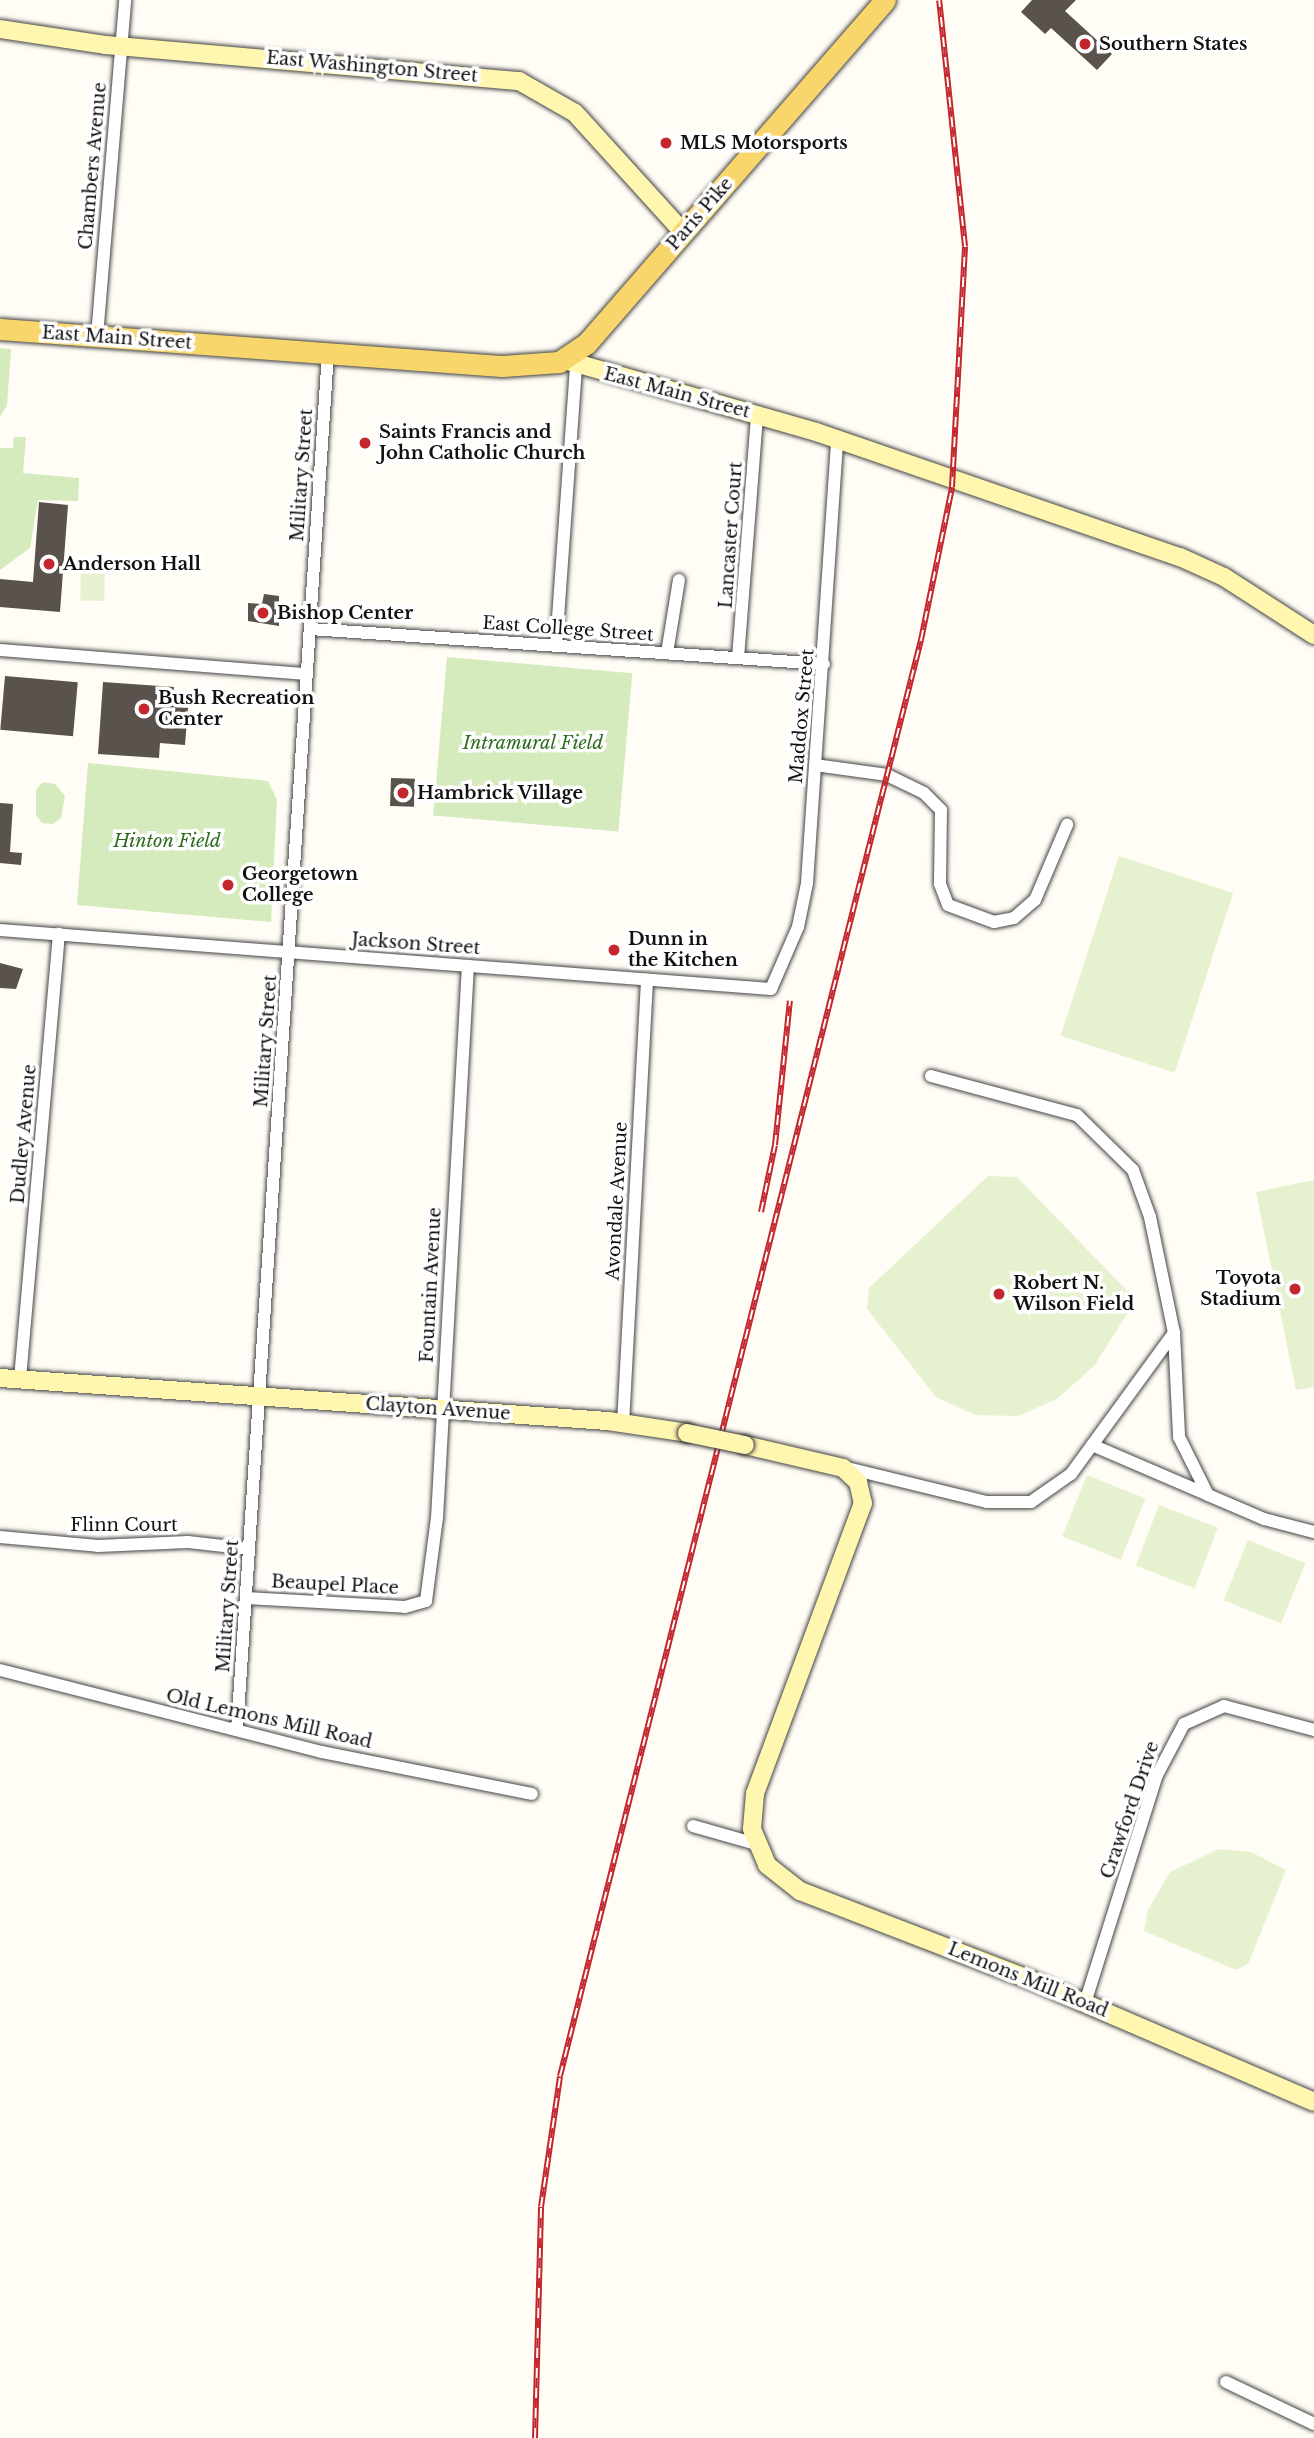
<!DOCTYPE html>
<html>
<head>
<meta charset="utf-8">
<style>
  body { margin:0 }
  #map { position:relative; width:1314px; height:2438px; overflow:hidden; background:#fffdf5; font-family:"Libre Baskerville",serif }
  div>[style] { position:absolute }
  .green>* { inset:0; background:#d5ebbd; transform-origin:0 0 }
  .pitch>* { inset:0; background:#e6f2cf; transform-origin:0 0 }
  .building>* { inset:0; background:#5a524d; transform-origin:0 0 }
  .roads { filter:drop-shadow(0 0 2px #444) drop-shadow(0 0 2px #444) }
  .street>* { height:12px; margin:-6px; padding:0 6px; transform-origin:6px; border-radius:6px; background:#fff }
  .secondary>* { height:18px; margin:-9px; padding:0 9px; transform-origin:9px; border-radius:9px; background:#fff6b0 }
  .primary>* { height:21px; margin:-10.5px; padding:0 10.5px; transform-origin:10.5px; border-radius:10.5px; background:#f9d66b }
  .rail>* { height:6px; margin-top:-3px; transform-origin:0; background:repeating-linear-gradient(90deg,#fff 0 10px,#c4262e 0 20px); box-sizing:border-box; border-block:2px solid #c4262e }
  .bridges { filter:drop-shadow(0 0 2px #333) drop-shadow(0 0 2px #333) }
  .secondary-bridge>* { height:18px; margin:-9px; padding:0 9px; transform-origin:9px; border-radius:9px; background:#fff6b0 }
  .dots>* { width:19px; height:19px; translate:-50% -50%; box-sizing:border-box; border:4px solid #fff; border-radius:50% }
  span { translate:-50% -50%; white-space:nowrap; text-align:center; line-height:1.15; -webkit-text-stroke:7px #fff; paint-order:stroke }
  .poi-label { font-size:18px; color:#111; font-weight:700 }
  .left { translate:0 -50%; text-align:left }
  .right { translate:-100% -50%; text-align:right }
  .street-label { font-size:18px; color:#111 }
  .park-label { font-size:18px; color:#2f6b1f; font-style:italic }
</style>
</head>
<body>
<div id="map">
  <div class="green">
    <i style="clip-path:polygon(0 348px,11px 349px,7px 405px,0 417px)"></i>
    <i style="clip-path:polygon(14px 437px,26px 437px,23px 473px,79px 478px,78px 501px,38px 500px,30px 548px,0 570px,0 448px,13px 448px)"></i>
    <i style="left:447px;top:657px;width:186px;height:159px;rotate:5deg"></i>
    <i style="clip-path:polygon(88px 763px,268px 781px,277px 800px,271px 922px,77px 905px)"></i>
    <i style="clip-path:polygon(43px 782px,55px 784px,65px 796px,61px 818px,53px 824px,42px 823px,36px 815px,36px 790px)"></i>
  </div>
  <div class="pitch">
    <i style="left:105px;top:560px;width:41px;height:24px;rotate:91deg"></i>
    <i style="left:1119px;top:856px;width:120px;height:189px;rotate:18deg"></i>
    <i style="clip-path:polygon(988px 1176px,1017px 1177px,1136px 1300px,1094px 1366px,1057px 1399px,1018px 1416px,975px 1415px,936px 1397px,867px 1309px,869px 1288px)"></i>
    <i style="clip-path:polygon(1314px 1180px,1314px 1387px,1296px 1390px,1256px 1192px)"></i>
    <i style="left:1087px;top:1475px;width:63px;height:66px;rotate:22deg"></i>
    <i style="left:1159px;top:1505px;width:63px;height:65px;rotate:21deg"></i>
    <i style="left:1248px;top:1540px;width:62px;height:65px;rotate:22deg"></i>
    <i style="clip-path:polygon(1219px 1849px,1251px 1852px,1286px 1870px,1248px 1964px,1236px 1970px,1144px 1931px,1148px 1910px,1170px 1872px)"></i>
  </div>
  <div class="building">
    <i style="clip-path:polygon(1032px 0,1076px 0,1065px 11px,1112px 54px,1097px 70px,1051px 28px,1045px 34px,1021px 12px)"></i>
    <i style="clip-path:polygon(39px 502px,68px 505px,60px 612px,0 607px,0 579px,33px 582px)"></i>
    <i style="clip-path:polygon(264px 594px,279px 596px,279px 626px,248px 621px,248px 603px,262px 604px)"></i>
    <i style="left:5px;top:676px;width:73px;height:54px;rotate:5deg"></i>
    <i style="clip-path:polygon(103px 682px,174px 687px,173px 694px,189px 696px,185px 745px,160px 743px,159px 758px,98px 754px)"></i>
    <i style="left:391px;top:778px;width:24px;height:28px;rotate:2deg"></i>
    <i style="clip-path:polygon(0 803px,13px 804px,10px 852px,22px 853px,21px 865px,0 863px)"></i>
    <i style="clip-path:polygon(0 963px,23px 969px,16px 989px,0 988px)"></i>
  </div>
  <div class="roads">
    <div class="street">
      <i style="left:97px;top:336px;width:337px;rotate:-85.2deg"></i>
      <i style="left:310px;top:629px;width:515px;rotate:3.9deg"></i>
      <i style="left:556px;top:646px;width:282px;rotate:-85.9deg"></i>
      <i style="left:0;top:650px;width:308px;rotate:4.5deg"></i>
      <i style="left:667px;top:653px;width:74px;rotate:-80.7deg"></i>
      <i style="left:738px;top:658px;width:244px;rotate:-85.5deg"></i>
      <i style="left:815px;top:765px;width:73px;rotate:7.9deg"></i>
      <i style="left:887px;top:775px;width:41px;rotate:25.9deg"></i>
      <i style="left:924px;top:793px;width:24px;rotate:45deg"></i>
      <i style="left:941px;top:810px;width:74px;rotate:90.8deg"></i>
      <i style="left:940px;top:884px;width:22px;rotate:69deg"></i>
      <i style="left:948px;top:905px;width:49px;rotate:20.3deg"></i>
      <i style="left:994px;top:922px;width:20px;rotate:-11deg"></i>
      <i style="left:1014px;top:918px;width:28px;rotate:-41deg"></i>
      <i style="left:1035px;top:900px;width:82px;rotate:-66.9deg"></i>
      <i style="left:0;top:930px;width:773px;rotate:4.38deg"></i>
      <i style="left:771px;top:989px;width:68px;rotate:-66.5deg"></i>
      <i style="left:798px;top:927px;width:45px;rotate:-78.4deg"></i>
      <i style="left:807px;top:883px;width:446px;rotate:-86.1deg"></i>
      <i style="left:931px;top:1076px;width:151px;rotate:15deg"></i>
      <i style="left:1077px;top:1115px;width:78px;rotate:44.5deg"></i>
      <i style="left:1133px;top:1170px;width:50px;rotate:70.1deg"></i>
      <i style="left:1150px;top:1217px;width:118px;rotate:78.3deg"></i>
      <i style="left:1174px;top:1333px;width:104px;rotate:87.2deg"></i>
      <i style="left:1179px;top:1437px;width:65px;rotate:63.4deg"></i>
      <i style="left:1208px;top:1495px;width:61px;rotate:23.2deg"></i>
      <i style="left:1264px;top:1519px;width:52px;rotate:14.6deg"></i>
      <i style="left:20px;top:1379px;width:447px;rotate:-85deg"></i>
      <i style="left:623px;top:1424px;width:445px;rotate:-86.9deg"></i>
      <i style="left:1092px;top:1445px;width:126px;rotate:23.3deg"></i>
      <i style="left:839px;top:1466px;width:152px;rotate:13.7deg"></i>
      <i style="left:987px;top:1502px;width:44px"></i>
      <i style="left:1031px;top:1502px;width:49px;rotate:-35deg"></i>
      <i style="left:1071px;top:1474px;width:175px;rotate:-53.9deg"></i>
      <i style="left:0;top:1537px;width:98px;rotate:5.2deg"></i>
      <i style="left:98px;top:1546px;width:90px;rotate:-2.5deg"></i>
      <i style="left:188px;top:1542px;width:61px;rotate:6.5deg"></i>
      <i style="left:246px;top:1598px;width:159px;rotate:3.2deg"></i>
      <i style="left:405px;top:1607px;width:22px;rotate:-16deg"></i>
      <i style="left:426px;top:1601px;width:84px;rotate:-82.5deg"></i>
      <i style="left:437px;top:1518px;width:553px;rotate:-86.79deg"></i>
      <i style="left:0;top:1670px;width:332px;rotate:14.3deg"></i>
      <i style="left:322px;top:1752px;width:214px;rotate:11.3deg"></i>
      <i style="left:237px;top:1730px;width:1380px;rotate:-86.22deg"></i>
      <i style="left:693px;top:1826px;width:66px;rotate:15.9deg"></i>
      <i style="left:1085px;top:2003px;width:239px;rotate:-72.5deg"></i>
      <i style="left:1157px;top:1775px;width:58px;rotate:-62.1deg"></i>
      <i style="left:1184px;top:1724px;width:44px;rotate:-24.2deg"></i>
      <i style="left:1224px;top:1706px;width:93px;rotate:14.9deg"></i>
      <i style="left:1226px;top:2382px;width:98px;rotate:25.5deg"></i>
    </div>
    <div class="secondary">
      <i style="left:0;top:29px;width:107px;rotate:8.6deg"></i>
      <i style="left:106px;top:45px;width:415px;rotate:5deg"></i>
      <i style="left:519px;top:81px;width:64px;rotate:29.7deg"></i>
      <i style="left:575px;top:113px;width:162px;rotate:47.8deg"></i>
      <i style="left:565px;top:360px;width:261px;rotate:16deg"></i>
      <i style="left:816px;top:432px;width:385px;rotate:19deg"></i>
      <i style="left:1180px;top:557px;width:48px;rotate:24.4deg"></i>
      <i style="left:1224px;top:577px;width:107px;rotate:32.8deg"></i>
      <i style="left:0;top:1378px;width:610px;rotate:4.05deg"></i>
      <i style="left:608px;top:1421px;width:80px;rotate:8.6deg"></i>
      <i style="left:745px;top:1445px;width:101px;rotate:13.2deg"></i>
      <i style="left:843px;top:1468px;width:21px;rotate:43deg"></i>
      <i style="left:858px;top:1482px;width:22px;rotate:77deg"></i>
      <i style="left:863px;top:1503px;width:310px;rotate:110.4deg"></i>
      <i style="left:755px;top:1794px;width:35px;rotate:95deg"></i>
      <i style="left:752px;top:1829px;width:39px;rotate:67deg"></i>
      <i style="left:767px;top:1865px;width:42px;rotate:38.2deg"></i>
      <i style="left:800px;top:1891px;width:248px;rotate:21.1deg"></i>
      <i style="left:1031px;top:1980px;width:308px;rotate:23.3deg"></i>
    </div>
    <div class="primary">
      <i style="left:0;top:329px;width:503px;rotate:4.22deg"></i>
      <i style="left:502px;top:366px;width:57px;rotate:-4deg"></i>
      <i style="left:559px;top:362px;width:34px;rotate:-34deg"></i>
      <i style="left:587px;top:343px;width:454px;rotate:-49deg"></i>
    </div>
  </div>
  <div class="rail">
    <i style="left:761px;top:1212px;width:68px;rotate:-78.2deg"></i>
    <i style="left:775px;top:1145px;width:145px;rotate:-84.1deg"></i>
    <i style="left:535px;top:2438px;width:231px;rotate:-88.5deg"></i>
    <i style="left:541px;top:2207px;width:132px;rotate:-81.7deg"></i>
    <i style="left:560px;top:2076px;width:1481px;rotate:-75.89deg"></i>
    <i style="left:921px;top:640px;width:156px;rotate:-78.5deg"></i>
    <i style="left:952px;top:487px;width:241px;rotate:-86.9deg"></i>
    <i style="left:965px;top:246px;width:247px;rotate:-96deg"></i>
  </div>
  <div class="bridges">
    <div class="secondary-bridge">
      <i style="left:687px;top:1433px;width:59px;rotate:11.7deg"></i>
    </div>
  </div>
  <div class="dots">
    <i style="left:1085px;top:44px;background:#c4262e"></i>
    <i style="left:666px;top:143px;background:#c4262e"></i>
    <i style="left:365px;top:443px;background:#c4262e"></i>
    <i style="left:49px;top:564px;background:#c4262e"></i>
    <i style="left:263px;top:613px;background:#c4262e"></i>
    <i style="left:144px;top:709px;background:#c4262e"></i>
    <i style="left:403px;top:793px;background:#c4262e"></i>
    <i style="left:228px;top:885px;background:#c4262e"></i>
    <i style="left:614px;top:950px;background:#c4262e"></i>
    <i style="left:1295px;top:1289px;background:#c4262e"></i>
    <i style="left:999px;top:1294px;background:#c4262e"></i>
  </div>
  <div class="poi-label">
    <span class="left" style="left:1099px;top:44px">Southern States</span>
    <span class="left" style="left:680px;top:143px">MLS Motorsports</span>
    <span class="left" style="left:379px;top:443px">Saints Francis and<br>John Catholic Church</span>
    <span class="left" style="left:63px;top:564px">Anderson Hall</span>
    <span class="left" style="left:277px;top:613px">Bishop Center</span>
    <span class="left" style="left:158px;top:709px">Bush Recreation<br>Center</span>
    <span class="left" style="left:417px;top:793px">Hambrick Village</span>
    <span class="left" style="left:242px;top:885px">Georgetown<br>College</span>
    <span class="left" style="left:628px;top:950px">Dunn in<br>the Kitchen</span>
    <span class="right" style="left:1281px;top:1289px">Toyota<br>Stadium</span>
    <span class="left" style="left:1013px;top:1294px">Robert N.<br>Wilson Field</span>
  </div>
  <div class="street-label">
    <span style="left:372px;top:67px;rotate:5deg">East Washington Street</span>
    <span style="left:93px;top:166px;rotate:-85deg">Chambers Avenue</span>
    <span style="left:700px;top:214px;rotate:-49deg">Paris Pike</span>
    <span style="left:117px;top:338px;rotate:4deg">East Main Street</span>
    <span style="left:677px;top:393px;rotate:15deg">East Main Street</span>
    <span style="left:302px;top:475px;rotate:-86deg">Military Street</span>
    <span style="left:731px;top:535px;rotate:-86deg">Lancaster Court</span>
    <span style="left:568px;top:629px;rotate:4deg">East College Street</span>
    <span style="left:802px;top:716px;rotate:-85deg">Maddox Street</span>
    <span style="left:416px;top:944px;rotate:4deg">Jackson Street</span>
    <span style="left:266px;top:1041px;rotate:-86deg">Military Street</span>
    <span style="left:24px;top:1134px;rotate:-85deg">Dudley Avenue</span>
    <span style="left:617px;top:1201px;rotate:-87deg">Avondale Avenue</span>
    <span style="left:431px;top:1285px;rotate:-87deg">Fountain Avenue</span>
    <span style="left:438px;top:1409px;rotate:4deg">Clayton Avenue</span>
    <span style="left:124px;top:1525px">Flinn Court</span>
    <span style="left:335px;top:1585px;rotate:3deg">Beaupel Place</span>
    <span style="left:228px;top:1606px;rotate:-86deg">Military Street</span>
    <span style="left:269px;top:1719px;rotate:13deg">Old Lemons Mill Road</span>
    <span style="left:1130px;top:1810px;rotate:-71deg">Crawford Drive</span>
    <span style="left:1028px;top:1980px;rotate:22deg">Lemons Mill Road</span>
  </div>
  <div class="park-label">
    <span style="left:533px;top:743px">Intramural Field</span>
    <span style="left:167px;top:841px">Hinton Field</span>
  </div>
</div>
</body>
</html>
